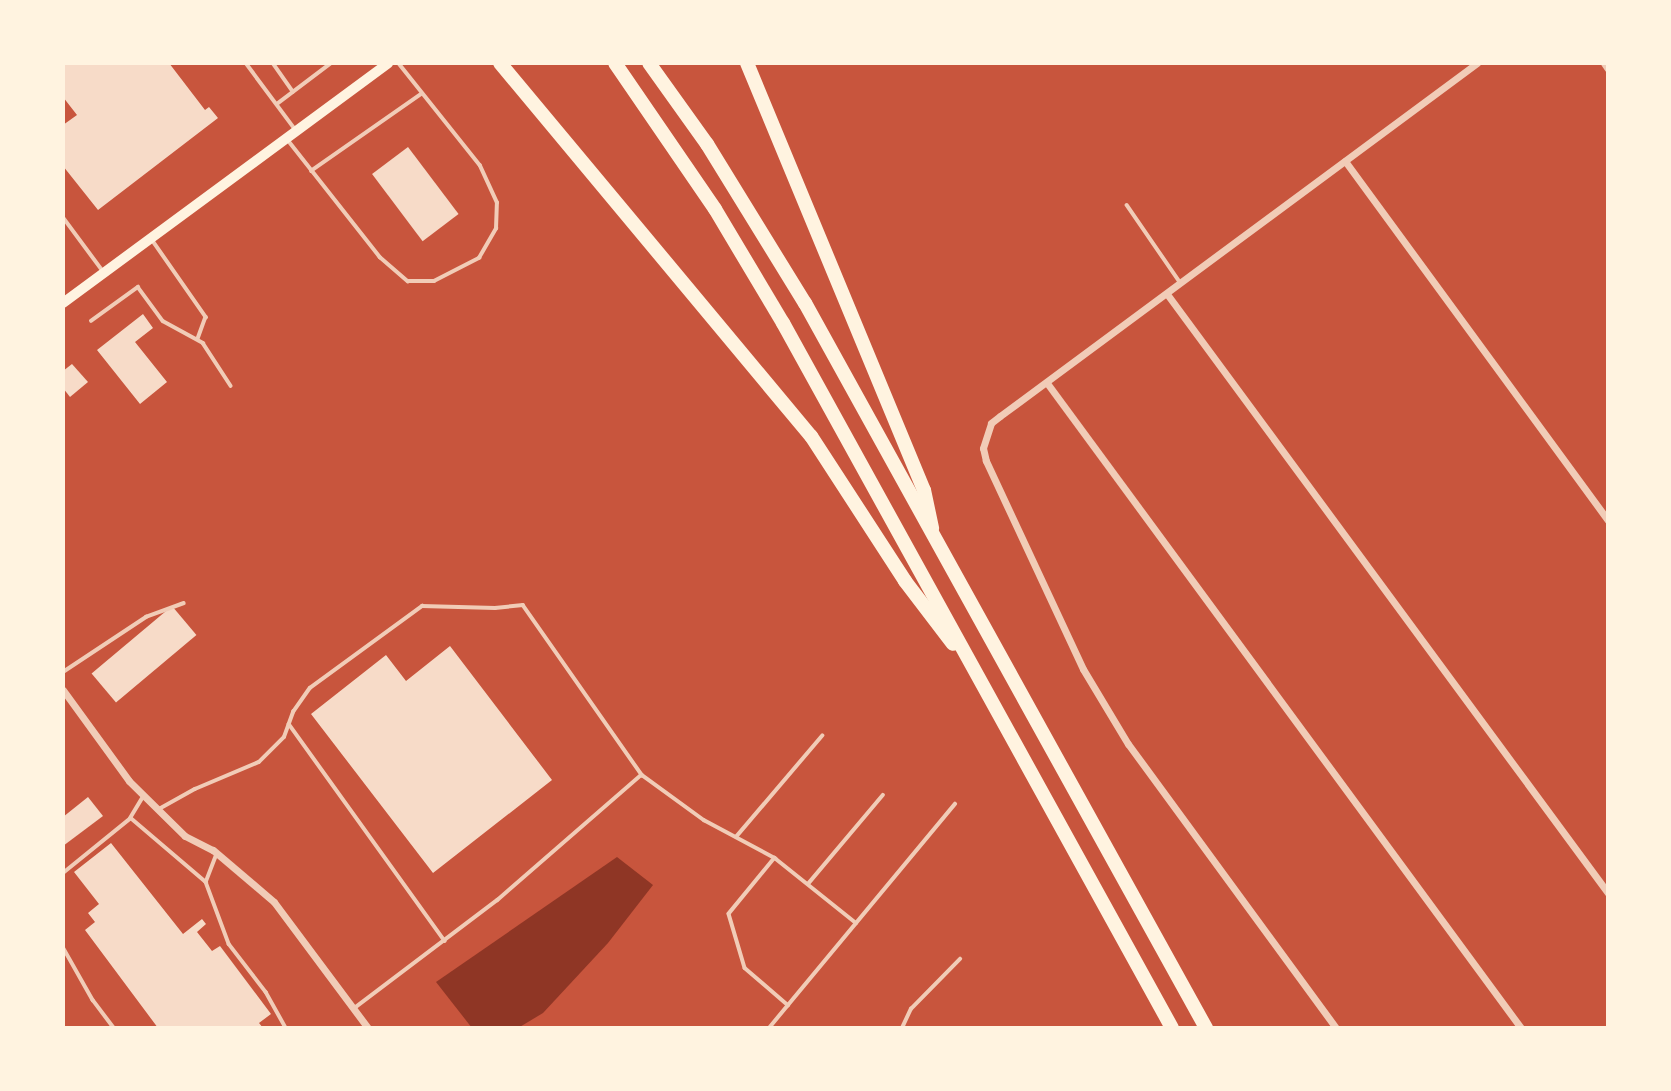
<!DOCTYPE html>
<html>
<head>
<meta charset="utf-8">
<style>
  body { margin:0 }
  #map { position:relative; width:1671px; height:1091px; overflow:hidden; background:#c8553d; font-family:"Roboto Condensed",sans-serif }
  div>[style] { position:absolute }
  .water>* { inset:0; background:#8f3625 }
  .building>* { inset:0; background:#f7dbc8; transform-origin:0 0 }
  .service>* { height:3.5px; margin:-1.75px; padding:0 1.75px; transform-origin:1.75px; border-radius:1.75px; background:#f1ccb7 }
  .minor>* { height:7px; margin:-3.5px; padding:0 3.5px; transform-origin:3.5px; border-radius:3.5px; background:#f1ccb7 }
  .secondary>* { height:10px; margin:-5px; padding:0 5px; transform-origin:5px; border-radius:5px; background:#fff3e0 }
  .motorway>* { height:14px; margin:-7px; padding:0 7px; transform-origin:7px; border-radius:7px; background:#fff3e0 }
  span { translate:-50% -50%; white-space:nowrap; text-align:center; line-height:1.15; -webkit-text-stroke:5px #fff3e0; paint-order:stroke }
  .frame { position:absolute; inset:0; border:65px solid #fff3e0; pointer-events:none }
</style>
</head>
<body>
<div id="map">
  <div class="water">
    <i style="clip-path:polygon(617px 857px,653px 885px,608px 943px,543px 1013px,518px 1028px,472px 1028px,436px 982px)"></i>
  </div>
  <div class="building">
    <i style="clip-path:polygon(63px 63px,169px 63px,205px 110px,209px 107px,218px 118px,98px 210px,63px 166px,63px 125px,77px 115px,63px 97px)"></i>
    <i style="left:408px;top:147px;width:84px;height:45px;rotate:53deg"></i>
    <i style="clip-path:polygon(143px 314px,153px 328px,135px 342px,167px 382px,140px 404px,97px 350px)"></i>
    <i style="clip-path:polygon(72px 364px,88px 382px,70px 397px,63px 388px,63px 371px)"></i>
    <i style="left:172px;top:606px;width:38px;height:105px;rotate:50deg"></i>
    <i style="clip-path:polygon(450px 646px,552px 780px,433px 873px,311px 714px,386px 655px,406px 681px)"></i>
    <i style="clip-path:polygon(88px 797px,103px 816px,63px 846px,63px 817px)"></i>
    <i style="clip-path:polygon(111px 843px,183px 934px,202px 919px,206px 924px,197px 932px,212px 951px,220px 946px,271px 1014px,259px 1023px,263px 1028px,158px 1028px,85px 930px,95px 922px,88px 913px,99px 904px,74px 872px)"></i>
  </div>
  <div class="service">
    <i style="left:246px;top:63px;width:82px;rotate:53.4deg"></i>
    <i style="left:273px;top:63px;width:35px;rotate:55deg"></i>
    <i style="left:277px;top:104px;width:68px;rotate:-37.2deg"></i>
    <i style="left:288px;top:140px;width:149px;rotate:51.8deg"></i>
    <i style="left:380px;top:257px;width:37px;rotate:41deg"></i>
    <i style="left:408px;top:281px;width:26px"></i>
    <i style="left:434px;top:281px;width:51px;rotate:-27.1deg"></i>
    <i style="left:479px;top:258px;width:34px;rotate:-60deg"></i>
    <i style="left:496px;top:229px;width:26px;rotate:-88deg"></i>
    <i style="left:497px;top:203px;width:41px;rotate:-114.7deg"></i>
    <i style="left:480px;top:166px;width:132px;rotate:-128.5deg"></i>
    <i style="left:311px;top:171px;width:134px;rotate:-35deg"></i>
    <i style="left:1127px;top:205px;width:93px;rotate:55.5deg"></i>
    <i style="left:63px;top:217px;width:67px;rotate:53.5deg"></i>
    <i style="left:153px;top:241px;width:93px;rotate:55.1deg"></i>
    <i style="left:206px;top:317px;width:23px;rotate:110deg"></i>
    <i style="left:91px;top:321px;width:58px;rotate:-35.9deg"></i>
    <i style="left:138px;top:287px;width:42px;rotate:53.7deg"></i>
    <i style="left:163px;top:321px;width:46px;rotate:28.8deg"></i>
    <i style="left:203px;top:343px;width:51px;rotate:56.9deg"></i>
    <i style="left:63px;top:672px;width:100px;rotate:-33.5deg"></i>
    <i style="left:146px;top:617px;width:40px;rotate:-20.2deg"></i>
    <i style="left:289px;top:724px;width:267px;rotate:54.3deg"></i>
    <i style="left:642px;top:775px;width:77px;rotate:36deg"></i>
    <i style="left:704px;top:820px;width:81px;rotate:28.2deg"></i>
    <i style="left:775px;top:858px;width:104px;rotate:38.7deg"></i>
    <i style="left:144px;top:796px;width:26px;rotate:121deg"></i>
    <i style="left:131px;top:818px;width:99px;rotate:40.5deg"></i>
    <i style="left:159px;top:809px;width:41px;rotate:-29.1deg"></i>
    <i style="left:195px;top:789px;width:69px;rotate:-22.9deg"></i>
    <i style="left:259px;top:762px;width:35px;rotate:-45deg"></i>
    <i style="left:284px;top:737px;width:27px;rotate:-70deg"></i>
    <i style="left:293px;top:712px;width:29px;rotate:-55deg"></i>
    <i style="left:310px;top:688px;width:139px;rotate:-36.2deg"></i>
    <i style="left:422px;top:606px;width:73px;rotate:1.6deg"></i>
    <i style="left:495px;top:608px;width:28px;rotate:-6deg"></i>
    <i style="left:523px;top:605px;width:208px;rotate:55deg"></i>
    <i style="left:642px;top:775px;width:191px;rotate:139deg"></i>
    <i style="left:498px;top:900px;width:181px;rotate:142.9deg"></i>
    <i style="left:736px;top:837px;width:133px;rotate:-49.6deg"></i>
    <i style="left:217px;top:854px;width:30px;rotate:111deg"></i>
    <i style="left:206px;top:882px;width:66px;rotate:69.6deg"></i>
    <i style="left:229px;top:944px;width:61px;rotate:52.4deg"></i>
    <i style="left:266px;top:992px;width:41px;rotate:60.9deg"></i>
    <i style="left:775px;top:858px;width:72px;rotate:129.4deg"></i>
    <i style="left:729px;top:914px;width:56px;rotate:73.5deg"></i>
    <i style="left:745px;top:968px;width:57px;rotate:40.7deg"></i>
    <i style="left:63px;top:873px;width:87px;rotate:-39deg"></i>
    <i style="left:808px;top:884px;width:116px;rotate:-49.9deg"></i>
    <i style="left:63px;top:947px;width:61px;rotate:60.5deg"></i>
    <i style="left:93px;top:1000px;width:35px;rotate:53deg"></i>
    <i style="left:769px;top:1028px;width:291px;rotate:-50.3deg"></i>
    <i style="left:902px;top:1028px;width:21px;rotate:-65deg"></i>
    <i style="left:911px;top:1009px;width:70px;rotate:-45.6deg"></i>
  </div>
  <div class="minor">
    <i style="left:1604px;top:63px;width:7px;rotate:56deg"></i>
    <i style="left:1345px;top:161px;width:445px;rotate:53.8deg"></i>
    <i style="left:1167px;top:294px;width:744px;rotate:53.64deg"></i>
    <i style="left:1047px;top:383px;width:800px;rotate:53.69deg"></i>
    <i style="left:63px;top:690px;width:112px;rotate:54deg"></i>
    <i style="left:129px;top:781px;width:78px;rotate:44.5deg"></i>
    <i style="left:185px;top:836px;width:31px;rotate:27deg"></i>
    <i style="left:213px;top:850px;width:80px;rotate:40.4deg"></i>
    <i style="left:274px;top:902px;width:157px;rotate:53.3deg"></i>
    <i style="left:1336px;top:1028px;width:352px;rotate:-126.2deg"></i>
    <i style="left:1128px;top:744px;width:87px;rotate:-121deg"></i>
    <i style="left:1083px;top:669px;width:230px;rotate:-115deg"></i>
    <i style="left:986px;top:461px;width:13px;rotate:-103deg"></i>
    <i style="left:983px;top:448px;width:26px;rotate:-72deg"></i>
    <i style="left:991px;top:423px;width:11px;rotate:-38deg"></i>
    <i style="left:1000px;top:416px;width:593px;rotate:-36.5deg"></i>
  </div>
  <div class="secondary">
    <i style="left:63px;top:303px;width:404px;rotate:-36.4deg"></i>
  </div>
  <div class="motorway">
    <i style="left:500px;top:63px;width:486px;rotate:50.2deg"></i>
    <i style="left:811px;top:436px;width:173px;rotate:57deg"></i>
    <i style="left:905px;top:581px;width:79px;rotate:52.7deg"></i>
    <i style="left:615px;top:63px;width:177px;rotate:55.6deg"></i>
    <i style="left:715px;top:209px;width:133px;rotate:59.2deg"></i>
    <i style="left:783px;top:323px;width:805px;rotate:61.11deg"></i>
    <i style="left:649px;top:63px;width:100px;rotate:54.4deg"></i>
    <i style="left:707px;top:144px;width:187px;rotate:58.4deg"></i>
    <i style="left:805px;top:303px;width:829px;rotate:61.05deg"></i>
    <i style="left:747px;top:63px;width:462px;rotate:67.5deg"></i>
    <i style="left:924px;top:490px;width:39px;rotate:78deg"></i>
  </div>
  <div class="frame"></div>
</div>
</body>
</html>
